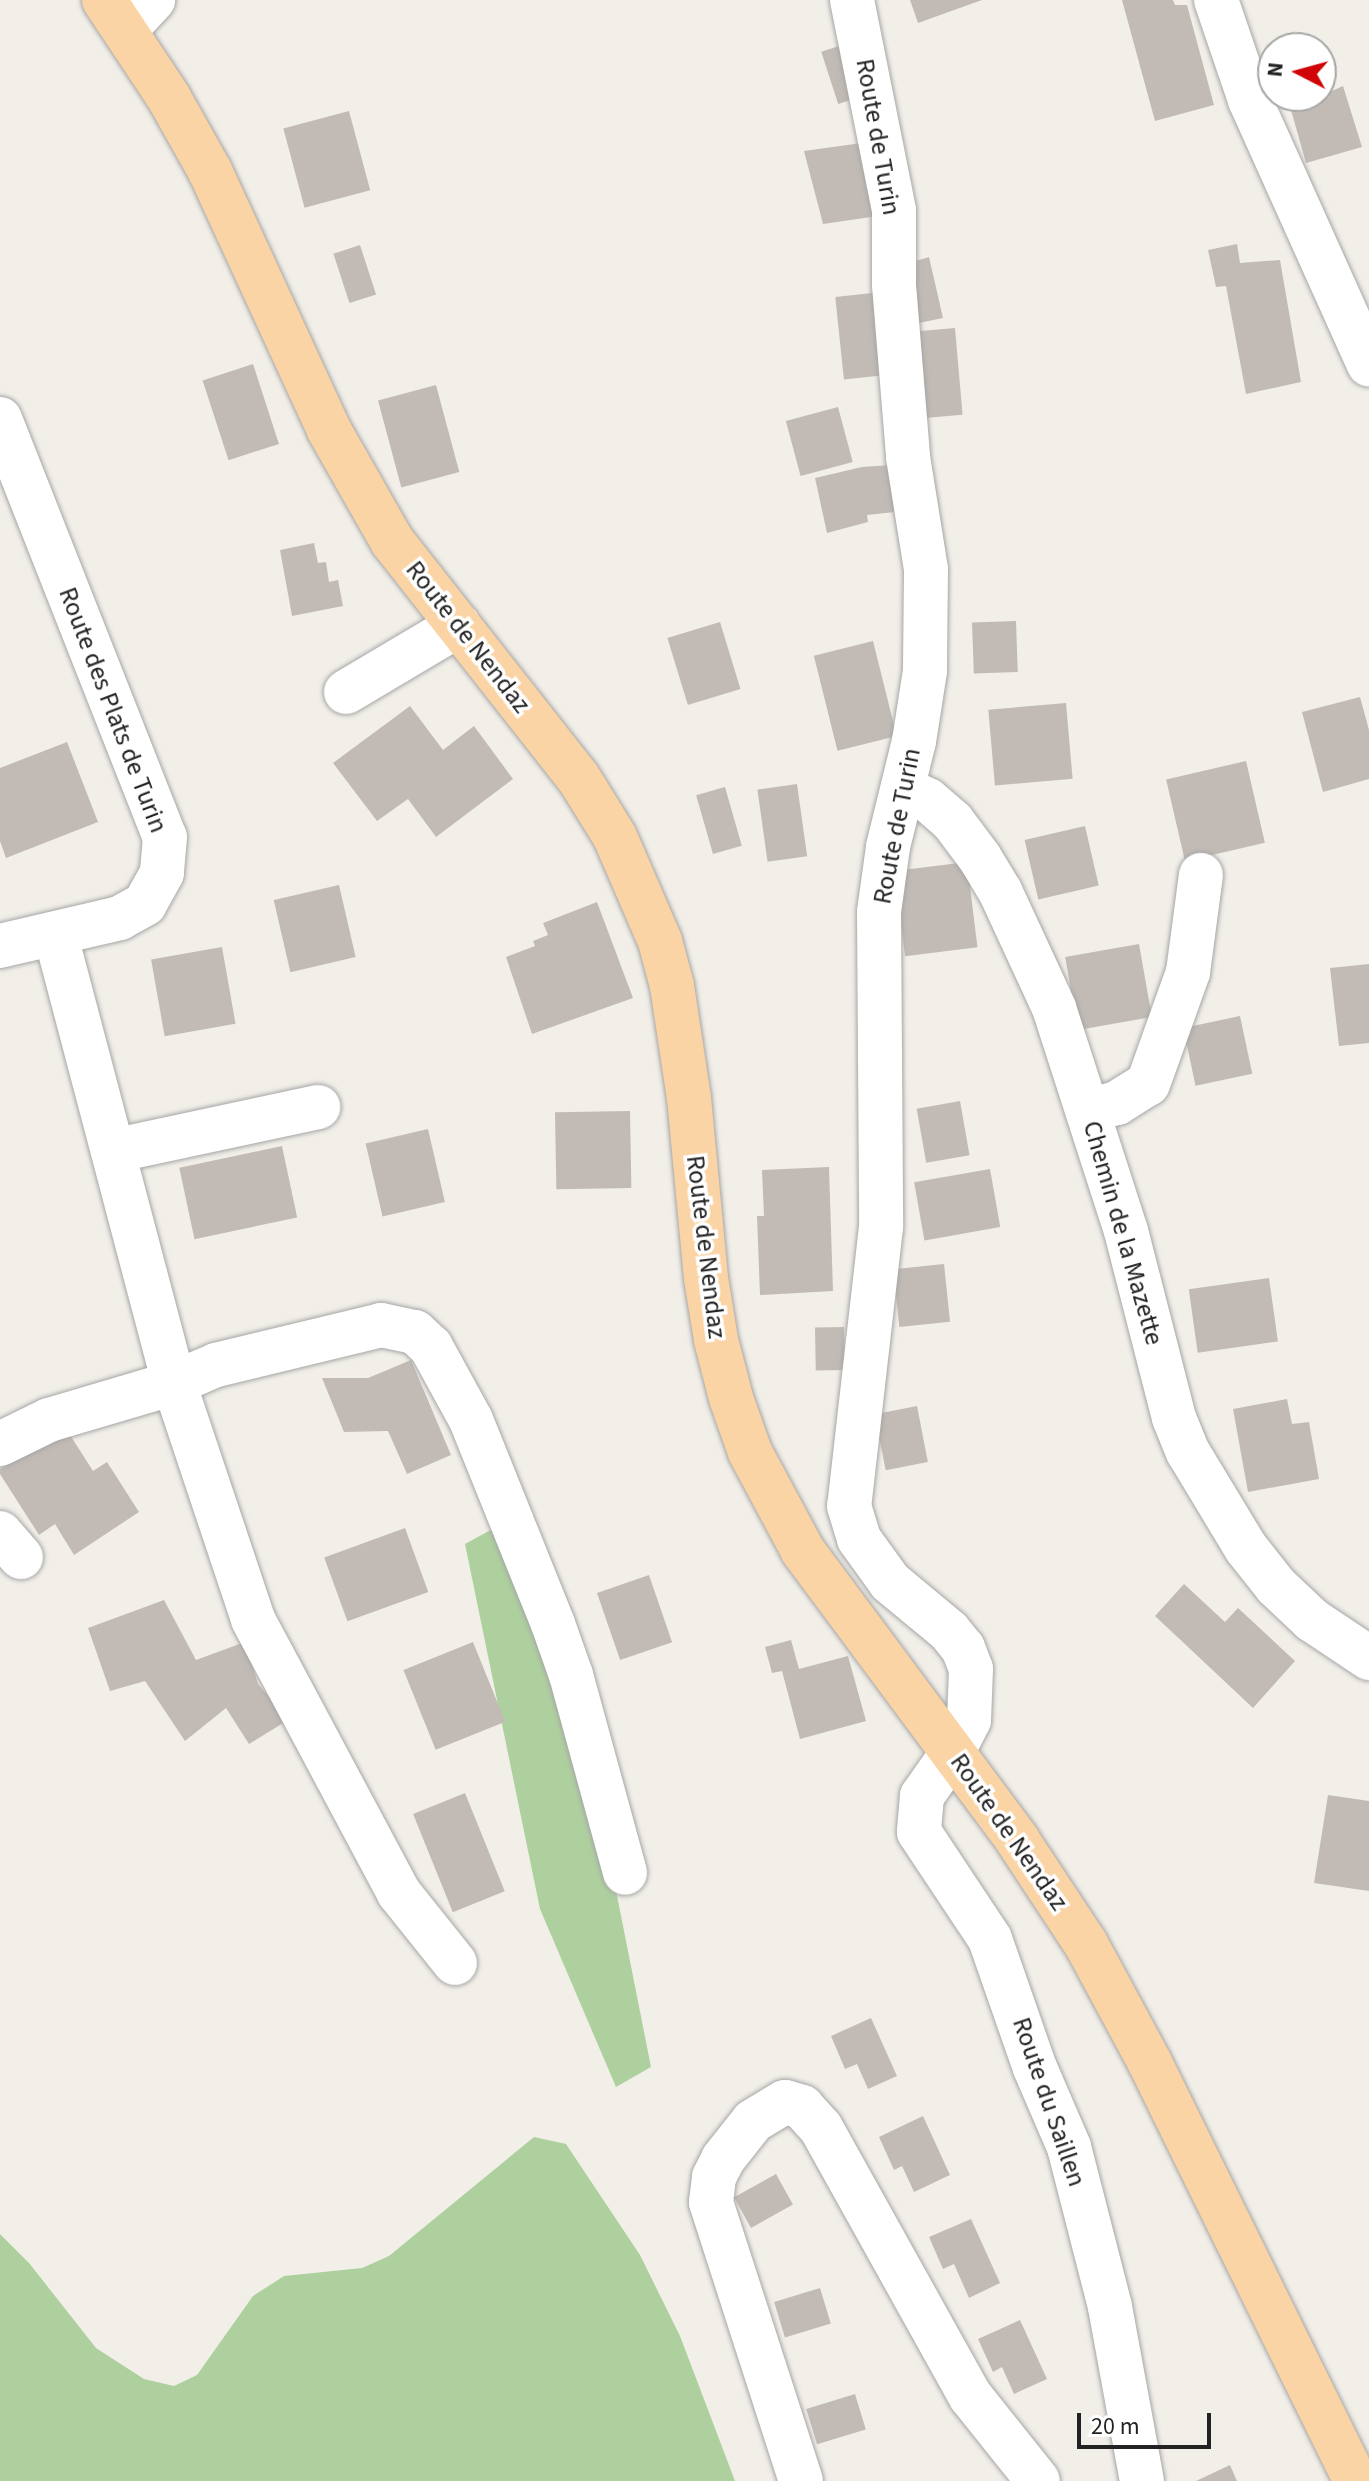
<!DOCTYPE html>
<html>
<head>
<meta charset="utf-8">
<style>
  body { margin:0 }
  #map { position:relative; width:1369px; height:2481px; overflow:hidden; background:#f2efe9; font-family:"Source Sans 3",sans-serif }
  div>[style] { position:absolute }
  .forest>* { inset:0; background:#aed09f }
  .building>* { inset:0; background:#c2bbb5; transform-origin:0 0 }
  .roads { filter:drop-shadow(0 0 2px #a6a6a6) drop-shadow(0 0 2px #a6a6a6) }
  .minor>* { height:44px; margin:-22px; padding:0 22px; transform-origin:22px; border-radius:22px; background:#fff }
  .major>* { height:44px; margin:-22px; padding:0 22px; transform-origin:22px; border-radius:22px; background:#fad4a5 }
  span { translate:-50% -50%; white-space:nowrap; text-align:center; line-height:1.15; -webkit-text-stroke:7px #fff; paint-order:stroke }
  .street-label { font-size:26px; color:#222 }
  .north { position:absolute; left:1257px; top:32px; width:80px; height:80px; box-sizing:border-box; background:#fff; border:2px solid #a7a7a7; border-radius:50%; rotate:276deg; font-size:22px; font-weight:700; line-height:32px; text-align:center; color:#222 }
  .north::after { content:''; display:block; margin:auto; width:28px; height:36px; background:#d00407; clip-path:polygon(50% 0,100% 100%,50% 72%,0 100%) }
  .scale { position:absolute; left:1077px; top:2413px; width:134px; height:36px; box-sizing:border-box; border:4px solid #222; border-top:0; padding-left:10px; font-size:24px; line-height:28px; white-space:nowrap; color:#222; -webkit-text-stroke:6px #fff; paint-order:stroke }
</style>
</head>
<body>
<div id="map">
  <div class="forest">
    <i style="clip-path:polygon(500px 1525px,603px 1825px,651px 2067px,616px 2087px,540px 1909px,465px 1544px)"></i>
    <i style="clip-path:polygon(534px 2137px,566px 2144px,640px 2255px,680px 2336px,735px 2481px,0 2481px,0 2234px,29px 2263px,96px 2348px,144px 2379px,174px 2386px,197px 2375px,253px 2296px,284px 2276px,362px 2268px,389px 2256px)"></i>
  </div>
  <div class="building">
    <i style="clip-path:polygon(910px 0,982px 0,918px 23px)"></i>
    <i style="clip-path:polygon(1122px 0,1173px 0,1175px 5px,1187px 5px,1214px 105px,1155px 121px)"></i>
    <i style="left:845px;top:44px;width:55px;height:25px;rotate:72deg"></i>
    <i style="clip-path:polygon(1343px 86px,1362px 147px,1306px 163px,1289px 103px,1321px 96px)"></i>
    <i style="left:349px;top:111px;width:82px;height:68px;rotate:75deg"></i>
    <i style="clip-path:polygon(869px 142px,885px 215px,823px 224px,804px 151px)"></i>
    <i style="clip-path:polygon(1237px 244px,1240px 263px,1280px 260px,1301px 382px,1246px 394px,1226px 286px,1216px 287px,1208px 250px)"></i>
    <i style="left:360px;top:245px;width:52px;height:28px;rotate:72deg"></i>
    <i style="clip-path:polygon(929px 257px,943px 318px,909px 325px,906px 264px)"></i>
    <i style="left:882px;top:292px;width:83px;height:47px;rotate:84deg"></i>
    <i style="left:955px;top:328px;width:87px;height:44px;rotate:85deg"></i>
    <i style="left:253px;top:364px;width:84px;height:53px;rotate:72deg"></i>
    <i style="left:436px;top:385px;width:90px;height:60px;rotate:75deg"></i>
    <i style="left:838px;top:407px;width:57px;height:54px;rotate:75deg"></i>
    <i style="clip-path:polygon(905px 464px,913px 510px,867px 515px,868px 522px,827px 533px,815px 478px,862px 467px)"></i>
    <i style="clip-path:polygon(314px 543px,318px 563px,326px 562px,329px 582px,338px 580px,343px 606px,292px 616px,280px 550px)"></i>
    <i style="left:1016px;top:621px;width:51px;height:44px;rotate:88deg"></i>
    <i style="left:720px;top:622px;width:70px;height:55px;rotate:73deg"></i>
    <i style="left:873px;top:641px;width:98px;height:61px;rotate:76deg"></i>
    <i style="clip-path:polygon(1360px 697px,1369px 730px,1369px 779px,1323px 792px,1302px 712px)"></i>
    <i style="left:1066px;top:703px;width:76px;height:78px;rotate:85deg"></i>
    <i style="clip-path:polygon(410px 706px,443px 750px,474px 726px,513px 779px,436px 837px,408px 799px,377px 821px,333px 763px)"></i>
    <i style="clip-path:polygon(67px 742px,98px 822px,6px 858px,0 841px,0 768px)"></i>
    <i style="left:1246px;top:761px;width:84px;height:82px;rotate:77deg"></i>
    <i style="left:797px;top:784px;width:73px;height:40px;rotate:82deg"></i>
    <i style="left:725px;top:787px;width:61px;height:30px;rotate:74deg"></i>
    <i style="left:1085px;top:826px;width:61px;height:62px;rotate:77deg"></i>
    <i style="left:967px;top:862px;width:86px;height:73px;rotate:83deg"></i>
    <i style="left:339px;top:885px;width:74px;height:67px;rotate:77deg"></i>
    <i style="clip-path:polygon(597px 902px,633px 998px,532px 1034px,506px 957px,535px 946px,533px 941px,548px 935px,543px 923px)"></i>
    <i style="left:1139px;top:944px;width:74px;height:75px;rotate:80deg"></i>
    <i style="left:222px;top:947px;width:78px;height:72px;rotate:80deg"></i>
    <i style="clip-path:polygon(1369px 964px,1369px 1043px,1339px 1046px,1330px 968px)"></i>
    <i style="left:1240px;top:1016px;width:59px;height:58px;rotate:78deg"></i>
    <i style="left:960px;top:1101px;width:55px;height:44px;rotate:80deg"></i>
    <i style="left:630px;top:1111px;width:77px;height:75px;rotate:89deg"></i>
    <i style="left:428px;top:1129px;width:75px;height:64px;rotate:77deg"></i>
    <i style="left:282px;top:1146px;width:73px;height:105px;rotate:78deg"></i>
    <i style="clip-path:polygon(829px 1167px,833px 1291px,760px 1295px,757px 1216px,764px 1216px,762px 1170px)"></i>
    <i style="left:990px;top:1169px;width:59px;height:77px;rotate:80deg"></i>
    <i style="left:944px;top:1264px;width:58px;height:51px;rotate:84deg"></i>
    <i style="left:1269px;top:1278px;width:64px;height:81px;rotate:82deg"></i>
    <i style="left:844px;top:1327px;width:43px;height:29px;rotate:89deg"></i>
    <i style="clip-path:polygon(411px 1360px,451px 1455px,407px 1474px,388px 1431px,344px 1432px,322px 1378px,368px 1378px)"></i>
    <i style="clip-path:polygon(1287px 1399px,1292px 1424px,1309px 1422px,1319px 1479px,1248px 1492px,1233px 1409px)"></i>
    <i style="left:917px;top:1406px;width:57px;height:43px;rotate:79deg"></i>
    <i style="clip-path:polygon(65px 1427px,93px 1471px,107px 1462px,139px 1512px,74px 1555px,55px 1524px,39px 1535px,0 1474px,0 1469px)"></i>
    <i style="left:405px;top:1528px;width:68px;height:86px;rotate:70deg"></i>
    <i style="left:649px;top:1575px;width:71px;height:55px;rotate:71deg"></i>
    <i style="clip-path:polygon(1184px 1584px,1225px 1622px,1238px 1608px,1295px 1661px,1253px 1708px,1155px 1616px)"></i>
    <i style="clip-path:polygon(164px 1600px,196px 1660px,245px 1642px,258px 1684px,288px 1720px,249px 1744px,226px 1708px,185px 1741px,145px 1681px,110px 1691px,88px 1628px)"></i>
    <i style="clip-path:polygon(791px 1640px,799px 1669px,848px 1656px,866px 1721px,800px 1739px,782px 1671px,772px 1673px,765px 1647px)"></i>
    <i style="left:473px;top:1642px;width:86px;height:75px;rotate:68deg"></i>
    <i style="left:465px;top:1793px;width:106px;height:56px;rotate:68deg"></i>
    <i style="clip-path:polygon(1328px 1795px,1369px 1801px,1369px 1891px,1314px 1883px)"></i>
    <i style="clip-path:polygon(871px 2018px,897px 2076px,868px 2089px,857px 2064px,845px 2069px,831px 2036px)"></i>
    <i style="clip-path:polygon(923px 2116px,950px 2175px,914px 2192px,902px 2166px,894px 2170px,879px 2137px)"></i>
    <i style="left:776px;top:2174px;width:35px;height:48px;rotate:61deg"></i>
    <i style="clip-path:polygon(971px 2219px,1000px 2283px,969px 2298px,954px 2264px,943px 2269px,929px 2237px)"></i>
    <i style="left:820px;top:2288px;width:37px;height:48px;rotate:73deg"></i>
    <i style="clip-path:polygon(1020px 2320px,1047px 2379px,1014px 2394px,1002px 2367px,993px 2372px,978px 2339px)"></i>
    <i style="left:855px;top:2394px;width:37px;height:51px;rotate:73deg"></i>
    <i style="clip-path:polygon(1230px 2465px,1237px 2481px,1196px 2481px)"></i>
  </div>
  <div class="roads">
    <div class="minor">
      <i style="left:852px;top:0;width:214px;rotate:78.7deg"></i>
      <i style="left:894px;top:210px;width:75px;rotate:90deg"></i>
      <i style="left:894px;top:285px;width:173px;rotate:85.3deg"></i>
      <i style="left:908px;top:457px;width:114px;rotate:80.9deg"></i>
      <i style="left:926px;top:570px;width:101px;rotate:90.6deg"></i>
      <i style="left:925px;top:671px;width:71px;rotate:98.9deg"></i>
      <i style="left:914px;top:741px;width:109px;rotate:103.8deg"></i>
      <i style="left:888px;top:847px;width:66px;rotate:97.9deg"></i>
      <i style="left:879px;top:912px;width:315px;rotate:89.6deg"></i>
      <i style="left:881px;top:1227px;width:281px;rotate:96.5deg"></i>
      <i style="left:849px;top:1506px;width:34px;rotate:73deg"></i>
      <i style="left:859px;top:1539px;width:53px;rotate:54.2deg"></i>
      <i style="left:890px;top:1582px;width:77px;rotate:39.7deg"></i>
      <i style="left:949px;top:1631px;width:22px;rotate:51deg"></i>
      <i style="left:963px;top:1648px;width:22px;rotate:69deg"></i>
      <i style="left:971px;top:1669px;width:51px;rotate:92.2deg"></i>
      <i style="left:969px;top:1720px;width:36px;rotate:117deg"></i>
      <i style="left:953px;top:1752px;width:54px;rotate:125.2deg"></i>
      <i style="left:922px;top:1796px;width:36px;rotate:95deg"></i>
      <i style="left:919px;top:1832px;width:128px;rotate:56.4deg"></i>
      <i style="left:990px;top:1939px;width:137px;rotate:70.8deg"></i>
      <i style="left:1035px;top:2068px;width:86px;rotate:66.7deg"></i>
      <i style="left:1069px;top:2147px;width:165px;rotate:75.6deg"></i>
      <i style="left:1110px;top:2307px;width:177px;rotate:79.6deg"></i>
      <i style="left:1216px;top:0;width:106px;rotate:71.2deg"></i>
      <i style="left:1250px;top:100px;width:290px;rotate:65.8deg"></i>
      <i style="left:126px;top:29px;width:40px;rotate:-47deg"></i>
      <i style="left:0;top:419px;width:449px;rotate:68.5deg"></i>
      <i style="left:165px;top:837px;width:36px;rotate:95deg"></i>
      <i style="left:162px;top:873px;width:35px;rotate:119deg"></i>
      <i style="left:145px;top:904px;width:29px;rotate:151deg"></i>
      <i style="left:120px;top:918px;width:123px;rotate:166.9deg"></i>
      <i style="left:346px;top:692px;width:131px;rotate:-30.7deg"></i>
      <i style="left:904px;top:789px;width:26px;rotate:25deg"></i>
      <i style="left:928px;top:800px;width:33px;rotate:41deg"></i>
      <i style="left:953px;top:822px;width:45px;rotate:53.1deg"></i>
      <i style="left:980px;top:858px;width:39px;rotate:59deg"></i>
      <i style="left:1000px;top:891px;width:129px;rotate:65.2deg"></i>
      <i style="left:1054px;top:1008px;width:234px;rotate:72.1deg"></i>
      <i style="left:1126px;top:1231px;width:193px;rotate:75.6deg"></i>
      <i style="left:1174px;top:1418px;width:37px;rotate:68deg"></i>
      <i style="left:1188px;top:1452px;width:112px;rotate:58.9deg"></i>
      <i style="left:1246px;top:1548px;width:48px;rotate:51.7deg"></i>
      <i style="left:1276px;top:1586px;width:50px;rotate:43.4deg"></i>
      <i style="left:1312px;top:1620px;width:69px;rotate:33.7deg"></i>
      <i style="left:1089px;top:1110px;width:29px;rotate:-14deg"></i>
      <i style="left:1117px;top:1103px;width:36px;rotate:-32deg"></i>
      <i style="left:1148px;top:1084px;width:119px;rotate:-70.3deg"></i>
      <i style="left:1188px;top:972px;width:98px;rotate:-82.4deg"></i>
      <i style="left:113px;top:1151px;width:210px;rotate:-12.1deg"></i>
      <i style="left:0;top:1444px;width:55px;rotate:-26.1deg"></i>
      <i style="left:49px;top:1420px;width:130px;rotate:-16.5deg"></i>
      <i style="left:174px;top:1383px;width:463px;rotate:-104.8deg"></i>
      <i style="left:0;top:1533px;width:32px;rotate:49deg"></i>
      <i style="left:455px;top:1963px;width:90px;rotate:-128.7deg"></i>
      <i style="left:399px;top:1893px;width:310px;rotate:-118.1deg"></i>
      <i style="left:253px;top:1619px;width:249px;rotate:-108.5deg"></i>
      <i style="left:174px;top:1383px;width:46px;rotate:-23.2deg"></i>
      <i style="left:216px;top:1365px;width:170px;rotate:-13.6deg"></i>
      <i style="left:381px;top:1325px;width:35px;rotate:12deg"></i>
      <i style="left:415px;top:1332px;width:22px;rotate:43deg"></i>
      <i style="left:431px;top:1347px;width:83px;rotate:61.3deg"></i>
      <i style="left:471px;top:1420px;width:220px;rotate:68.1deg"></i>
      <i style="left:553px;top:1624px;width:54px;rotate:70.6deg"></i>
      <i style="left:571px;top:1675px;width:205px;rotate:74.7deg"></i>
      <i style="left:801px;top:2481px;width:293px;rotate:-107.9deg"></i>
      <i style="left:711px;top:2202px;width:25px;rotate:-83deg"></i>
      <i style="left:714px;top:2177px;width:20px;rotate:-63deg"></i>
      <i style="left:723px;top:2159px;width:48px;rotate:-51.7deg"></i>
      <i style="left:753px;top:2121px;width:37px;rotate:-31deg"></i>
      <i style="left:785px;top:2102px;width:18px;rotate:16deg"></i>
      <i style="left:802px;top:2107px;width:28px;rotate:48deg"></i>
      <i style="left:821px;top:2128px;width:308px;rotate:60.9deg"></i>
      <i style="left:971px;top:2397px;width:107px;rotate:51.4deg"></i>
    </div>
    <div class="major">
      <i style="left:104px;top:0;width:118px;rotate:56.4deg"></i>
      <i style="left:169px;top:98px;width:84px;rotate:60.7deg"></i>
      <i style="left:210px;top:171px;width:285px;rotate:65.3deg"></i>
      <i style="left:329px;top:430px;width:128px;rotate:60.4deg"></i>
      <i style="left:392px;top:541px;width:300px;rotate:51.8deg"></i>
      <i style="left:578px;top:777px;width:70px;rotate:58.3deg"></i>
      <i style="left:615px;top:837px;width:113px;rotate:66.6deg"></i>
      <i style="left:660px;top:941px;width:47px;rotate:75.1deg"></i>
      <i style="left:672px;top:986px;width:113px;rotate:81.4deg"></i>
      <i style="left:689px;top:1098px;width:181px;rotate:84.6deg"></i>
      <i style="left:706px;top:1278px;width:63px;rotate:80.8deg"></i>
      <i style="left:716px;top:1340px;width:60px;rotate:75.5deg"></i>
      <i style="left:731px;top:1398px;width:57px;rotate:70.6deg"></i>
      <i style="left:750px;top:1452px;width:112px;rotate:61.8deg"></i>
      <i style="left:803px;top:1551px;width:361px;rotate:53.4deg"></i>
      <i style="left:1018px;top:1841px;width:123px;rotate:56.6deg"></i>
      <i style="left:1086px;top:1944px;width:135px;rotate:61.7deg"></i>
      <i style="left:1150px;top:2063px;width:466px;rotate:63.8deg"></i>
    </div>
  </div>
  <div class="street-label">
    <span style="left:878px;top:137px;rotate:80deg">Route de Turin</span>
    <span style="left:468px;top:637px;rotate:52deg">Route de Nendaz</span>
    <span style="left:113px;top:710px;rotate:69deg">Route des Plats de Turin</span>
    <span style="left:897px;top:826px;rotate:-79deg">Route de Turin</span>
    <span style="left:1123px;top:1233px;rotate:74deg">Chemin de la Mazette</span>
    <span style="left:706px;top:1247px;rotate:83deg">Route de Nendaz</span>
    <span style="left:1009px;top:1832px;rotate:55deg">Route de Nendaz</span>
    <span style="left:1049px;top:2102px;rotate:71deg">Route du Saillen</span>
  </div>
  <div class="north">N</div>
  <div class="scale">20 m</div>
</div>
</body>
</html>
